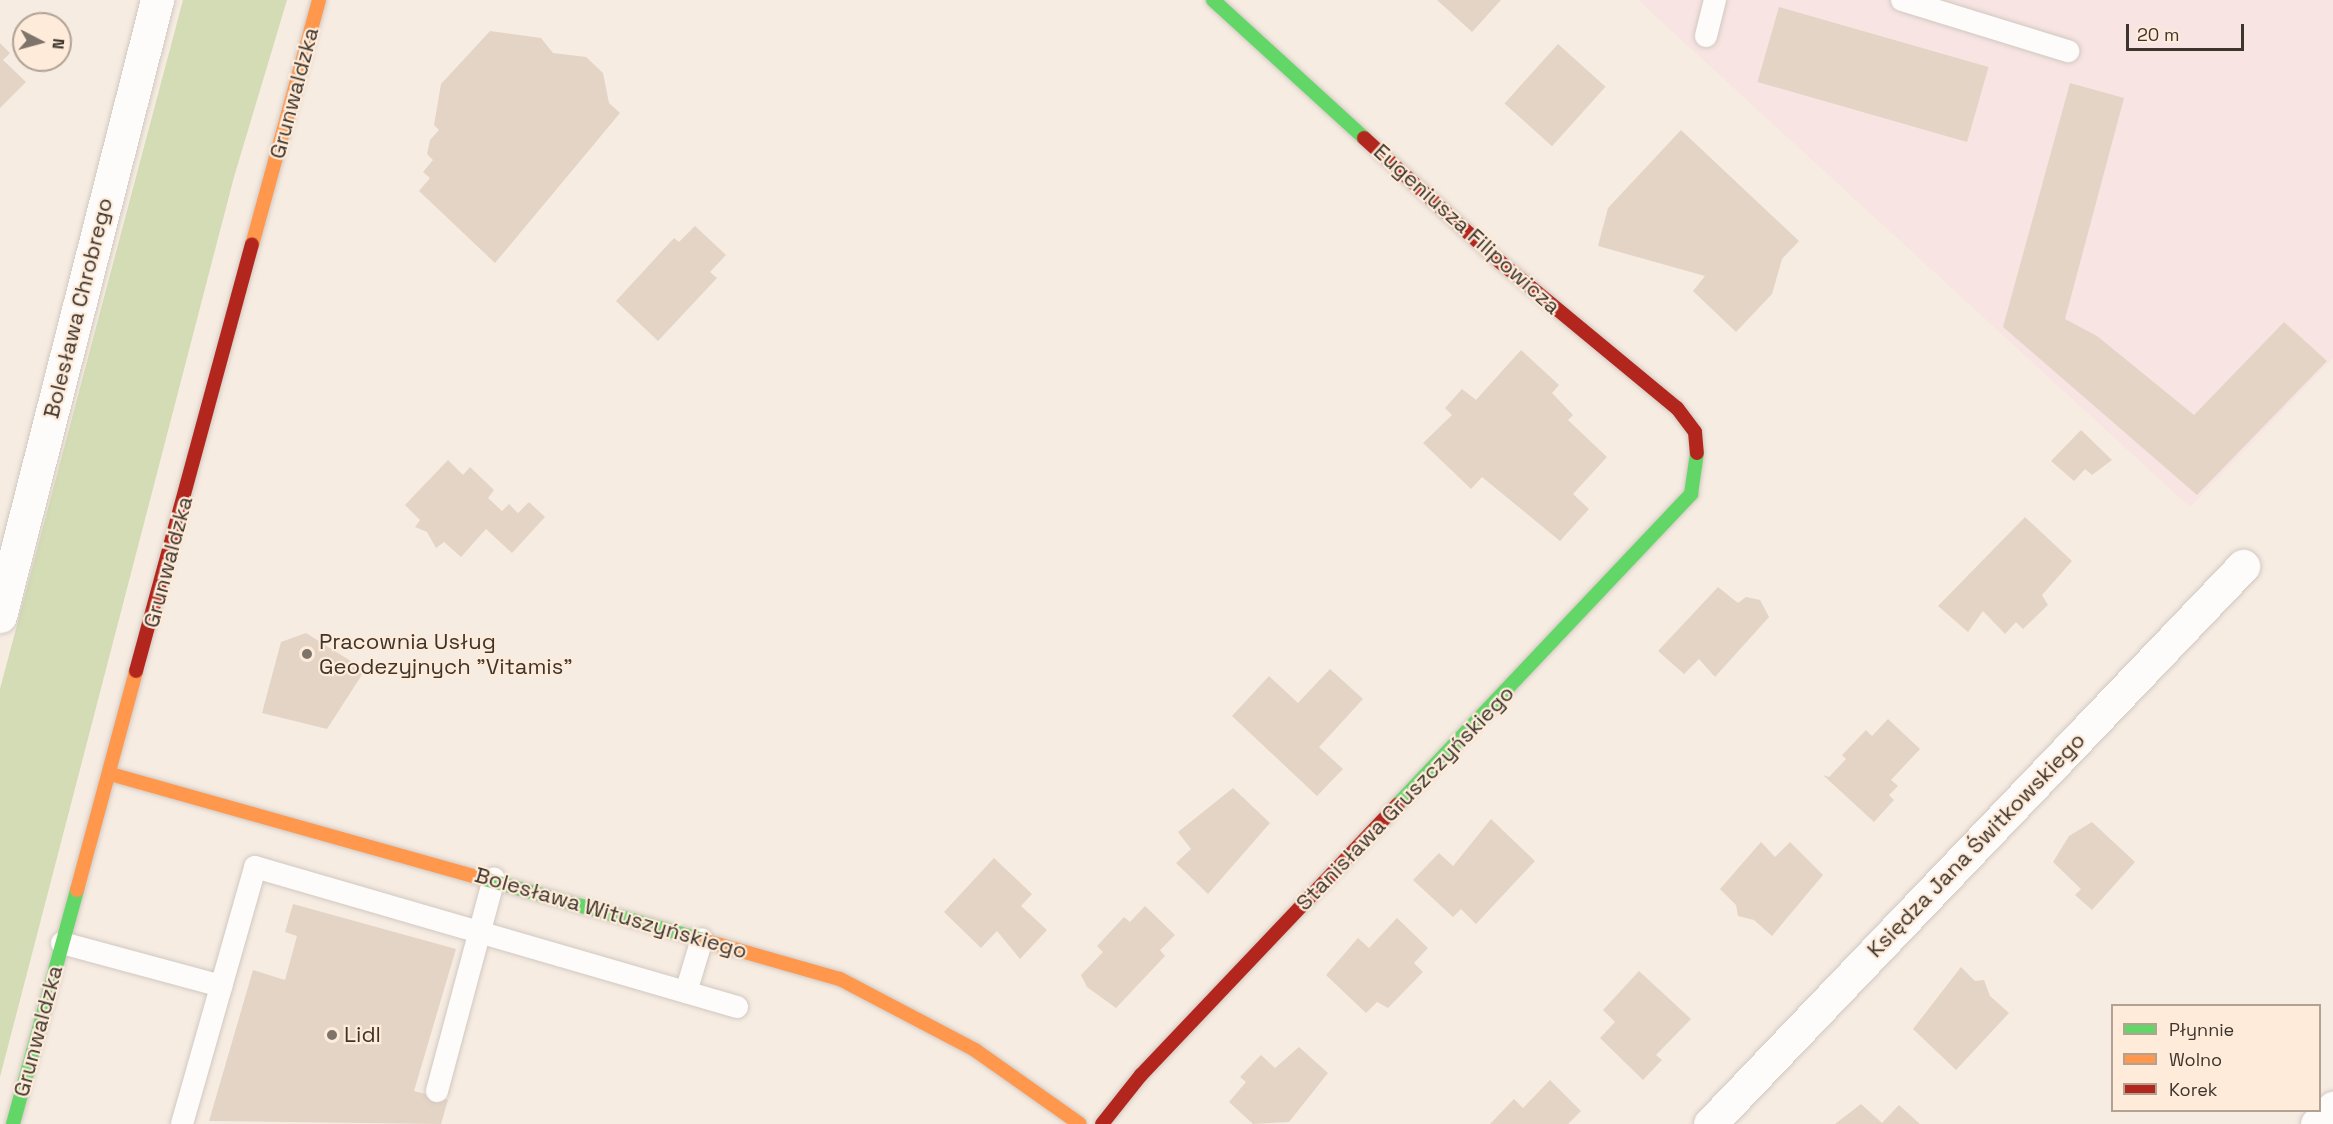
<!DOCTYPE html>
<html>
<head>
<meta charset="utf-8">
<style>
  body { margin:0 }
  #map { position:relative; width:2333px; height:1124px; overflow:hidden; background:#f6ece2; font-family:"Space Grotesk",sans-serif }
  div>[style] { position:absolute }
  .industrial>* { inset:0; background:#f7e4e3 }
  .green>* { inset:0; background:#d3dcb4 }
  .building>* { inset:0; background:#e4d4c5; transform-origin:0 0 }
  .roads { filter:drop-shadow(0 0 2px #d1c8c0) drop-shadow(0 0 2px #d1c8c0) }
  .lane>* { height:22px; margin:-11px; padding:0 11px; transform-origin:11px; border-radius:11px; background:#fefcfb }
  .street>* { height:33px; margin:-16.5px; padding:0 16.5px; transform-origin:16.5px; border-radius:16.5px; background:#fefcfb }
  .fast>* { height:14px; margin:-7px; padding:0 7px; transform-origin:7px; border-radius:7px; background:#63d668 }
  .slow>* { height:14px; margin:-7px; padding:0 7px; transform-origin:7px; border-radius:7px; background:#ff974d }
  .jam>* { height:14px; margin:-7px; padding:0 7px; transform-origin:7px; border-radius:7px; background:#b3261e }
  .dots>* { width:16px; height:16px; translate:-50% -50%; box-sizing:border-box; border:3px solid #feebda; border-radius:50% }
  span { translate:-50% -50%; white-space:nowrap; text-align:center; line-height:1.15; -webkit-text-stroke:4.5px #feebda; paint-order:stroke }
  .street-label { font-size:22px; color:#3d342b }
  .poi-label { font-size:22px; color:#3d342b }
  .left { translate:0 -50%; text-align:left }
  .legend { position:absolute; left:2111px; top:1004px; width:210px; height:108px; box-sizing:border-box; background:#feebda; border:2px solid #b1a294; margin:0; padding:8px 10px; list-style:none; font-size:18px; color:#3d342b }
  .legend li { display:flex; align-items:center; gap:12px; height:30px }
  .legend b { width:30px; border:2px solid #b1a294 }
  .north { position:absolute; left:12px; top:12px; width:60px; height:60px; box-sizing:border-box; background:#feebda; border:2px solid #b1a294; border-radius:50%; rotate:96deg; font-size:16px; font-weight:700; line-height:24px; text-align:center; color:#3d342b }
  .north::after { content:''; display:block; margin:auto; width:21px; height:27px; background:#7e746b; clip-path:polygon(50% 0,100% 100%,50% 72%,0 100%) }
  .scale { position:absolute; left:2126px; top:24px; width:118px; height:27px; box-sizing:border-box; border:3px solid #3d342b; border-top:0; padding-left:8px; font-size:18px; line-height:21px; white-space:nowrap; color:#3d342b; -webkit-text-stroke:4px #feebda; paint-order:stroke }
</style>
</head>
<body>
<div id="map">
  <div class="industrial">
    <i style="clip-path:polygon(1638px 0,2333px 0,2333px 358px,2190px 507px)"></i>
  </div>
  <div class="green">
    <i style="clip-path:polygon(183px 0,287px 0,234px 177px,0 1077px,0 689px)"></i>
  </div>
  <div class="building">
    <i style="clip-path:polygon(1437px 0,1501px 0,1472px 32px)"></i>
    <i style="left:1779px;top:7px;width:218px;height:78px;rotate:16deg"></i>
    <i style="clip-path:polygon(490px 31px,541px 38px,553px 53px,586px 57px,603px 73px,609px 103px,620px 113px,495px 263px,419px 191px,430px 178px,423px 172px,433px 160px,427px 154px,430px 140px,439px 130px,434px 125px,441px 84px)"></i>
    <i style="clip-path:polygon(0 43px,10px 53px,3px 60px,26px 82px,0 108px)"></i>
    <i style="left:1558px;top:44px;width:64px;height:80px;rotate:42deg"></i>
    <i style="clip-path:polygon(2070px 83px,2124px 98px,2065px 319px,2097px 336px,2194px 415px,2284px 322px,2327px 361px,2197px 495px,2003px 327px)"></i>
    <i style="clip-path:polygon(1681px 130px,1799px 241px,1782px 259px,1772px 294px,1736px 332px,1693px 291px,1705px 276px,1598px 246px,1608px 208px)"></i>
    <i style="clip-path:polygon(695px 226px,726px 255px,710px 272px,717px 278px,658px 341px,616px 301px,674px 238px,679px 242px)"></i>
    <i style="clip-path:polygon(1521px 350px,1559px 385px,1552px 393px,1573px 415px,1568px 420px,1607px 457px,1573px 494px,1589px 509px,1560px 541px,1482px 477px,1471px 489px,1423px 443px,1452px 415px,1445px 408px,1462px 389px,1476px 400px)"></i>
    <i style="clip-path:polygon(2081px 430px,2112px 460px,2092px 475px,2085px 469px,2074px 481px,2051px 461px)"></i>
    <i style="clip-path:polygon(448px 460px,463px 475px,470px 467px,494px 490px,488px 498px,502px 511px,509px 504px,518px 513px,529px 502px,545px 517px,512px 553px,486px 529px,461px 557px,444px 542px,436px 548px,427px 532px,415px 527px,420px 520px,405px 505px)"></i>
    <i style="clip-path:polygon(2025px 517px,2072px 561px,2042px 595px,2048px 605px,2023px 629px,2016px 622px,2005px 634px,1983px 611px,1968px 632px,1938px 606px)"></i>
    <i style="clip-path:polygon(1718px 587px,1738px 603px,1746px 597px,1760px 600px,1769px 617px,1715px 677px,1699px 659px,1684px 674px,1658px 651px)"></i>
    <i style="clip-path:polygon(306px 633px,365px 670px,327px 729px,262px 713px,281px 642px)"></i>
    <i style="clip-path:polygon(1330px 669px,1363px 699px,1319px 747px,1343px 769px,1317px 796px,1232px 716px,1269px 676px,1298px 703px)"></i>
    <i style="clip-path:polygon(1888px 719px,1920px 749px,1891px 780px,1898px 786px,1889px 795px,1894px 800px,1874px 822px,1823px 775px,1829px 777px,1846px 759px,1842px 755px,1866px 730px,1872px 736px)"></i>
    <i style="clip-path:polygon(1233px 788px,1270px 823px,1208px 894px,1176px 863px,1191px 849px,1178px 832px)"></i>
    <i style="clip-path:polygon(1491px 819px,1535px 861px,1476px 924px,1461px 909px,1453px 917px,1413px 880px,1439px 853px,1453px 866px)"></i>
    <i style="clip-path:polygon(2092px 822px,2135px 862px,2092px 910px,2075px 895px,2081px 889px,2053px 862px,2069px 836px)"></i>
    <i style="clip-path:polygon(1761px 842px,1775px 857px,1790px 842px,1823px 875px,1772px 936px,1754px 920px,1738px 916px,1736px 905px,1720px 889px)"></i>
    <i style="clip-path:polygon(994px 858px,1032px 894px,1021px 906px,1047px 930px,1020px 959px,997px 931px,981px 948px,944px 912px)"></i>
    <i style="clip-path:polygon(293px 904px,456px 949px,414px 1091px,448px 1100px,441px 1124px,209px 1121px,253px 970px,285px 980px,297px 936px,285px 932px)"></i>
    <i style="clip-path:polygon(1145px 906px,1175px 935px,1160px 950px,1165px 956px,1116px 1008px,1087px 987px,1081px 975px,1103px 952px,1097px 946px,1124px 917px,1130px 922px)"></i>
    <i style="clip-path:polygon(1397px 918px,1428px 948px,1414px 963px,1423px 972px,1388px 1008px,1377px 1002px,1366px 1013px,1326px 975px,1358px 938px,1369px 948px)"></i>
    <i style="clip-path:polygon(1961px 967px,1975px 981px,1984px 980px,1990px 996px,2009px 1013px,1956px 1070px,1913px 1029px)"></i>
    <i style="clip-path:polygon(1639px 971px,1691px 1019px,1656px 1055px,1662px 1060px,1643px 1080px,1600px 1038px,1615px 1022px,1603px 1010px)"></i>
    <i style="clip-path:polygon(1299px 1047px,1328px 1073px,1289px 1122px,1253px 1124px,1229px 1102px,1246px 1082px,1240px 1077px,1261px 1055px,1275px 1068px)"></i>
    <i style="clip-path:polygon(1550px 1080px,1581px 1111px,1568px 1124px,1490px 1124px,1514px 1099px,1523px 1108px)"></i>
    <i style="clip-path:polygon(1861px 1104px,1882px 1123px,1899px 1105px,1920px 1124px,1835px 1124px)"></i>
  </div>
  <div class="roads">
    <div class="lane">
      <i style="left:1902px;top:0;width:174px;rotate:17.1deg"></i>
      <i style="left:1706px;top:36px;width:37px;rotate:-76deg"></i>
      <i style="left:62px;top:943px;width:165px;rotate:15.1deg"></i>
      <i style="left:686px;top:992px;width:55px;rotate:-73.2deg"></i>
      <i style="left:437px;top:1091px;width:220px;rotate:-75deg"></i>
      <i style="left:182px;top:1124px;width:267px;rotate:-74.1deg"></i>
      <i style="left:255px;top:867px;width:502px;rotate:16.2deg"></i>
    </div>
    <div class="street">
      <i style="left:0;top:616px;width:636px;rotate:-75.7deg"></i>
      <i style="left:1710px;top:1124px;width:772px;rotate:-46.31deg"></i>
      <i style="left:2317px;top:1124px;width:23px;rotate:-45deg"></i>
    </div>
    <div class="fast">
      <i style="left:1213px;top:0;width:205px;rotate:42.4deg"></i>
      <i style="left:1398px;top:804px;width:427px;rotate:-46.6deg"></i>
      <i style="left:1691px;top:494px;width:41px;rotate:-81.7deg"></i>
      <i style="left:481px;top:878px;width:230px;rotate:15.6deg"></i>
      <i style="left:13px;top:1124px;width:243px;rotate:-74.7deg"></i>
    </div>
    <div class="slow">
      <i style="left:252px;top:245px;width:254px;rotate:-74.7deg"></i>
      <i style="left:110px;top:774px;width:385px;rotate:15.7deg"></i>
      <i style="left:77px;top:890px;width:227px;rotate:-74.9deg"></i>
      <i style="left:703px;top:940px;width:142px;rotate:15.9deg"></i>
      <i style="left:840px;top:979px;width:153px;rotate:27.7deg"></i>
      <i style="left:975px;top:1050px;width:128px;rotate:35.2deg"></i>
    </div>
    <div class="jam">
      <i style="left:1364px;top:138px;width:183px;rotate:42.3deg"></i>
      <i style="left:1499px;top:261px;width:231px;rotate:39.6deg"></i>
      <i style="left:1677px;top:408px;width:30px;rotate:53deg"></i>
      <i style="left:1695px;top:432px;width:21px;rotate:85deg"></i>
      <i style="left:136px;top:671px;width:442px;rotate:-74.8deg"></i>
      <i style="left:1102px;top:1124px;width:63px;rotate:-51.5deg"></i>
      <i style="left:1141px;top:1075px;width:373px;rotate:-46.5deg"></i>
    </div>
  </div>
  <div class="dots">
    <i style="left:307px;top:654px;background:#7e746b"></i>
    <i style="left:332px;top:1035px;background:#7e746b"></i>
  </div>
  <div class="street-label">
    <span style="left:294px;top:93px;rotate:-75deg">Grunwaldzka</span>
    <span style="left:1467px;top:229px;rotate:42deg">Eugeniusza Filipowicza</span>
    <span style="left:78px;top:308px;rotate:-76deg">Bolesława Chrobrego</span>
    <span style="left:168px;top:562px;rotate:-75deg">Grunwaldzka</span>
    <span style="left:1405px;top:798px;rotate:-46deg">Stanisława Gruszczyńskiego</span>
    <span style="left:1976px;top:845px;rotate:-46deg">Księdza Jana Świtkowskiego</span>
    <span style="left:611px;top:913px;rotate:16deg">Bolesława Wituszyńskiego</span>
    <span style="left:38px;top:1031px;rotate:-75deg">Grunwaldzka</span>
  </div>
  <div class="poi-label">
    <span class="left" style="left:319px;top:654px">Pracownia Usług<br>Geodezyjnych "Vitamis"</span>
    <span class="left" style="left:344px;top:1035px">Lidl</span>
  </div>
  <ul class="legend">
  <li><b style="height:8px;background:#63d668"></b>Płynnie</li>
  <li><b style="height:8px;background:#ff974d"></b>Wolno</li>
  <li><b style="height:8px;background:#b3261e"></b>Korek</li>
  </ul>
  <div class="north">N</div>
  <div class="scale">20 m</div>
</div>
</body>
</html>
